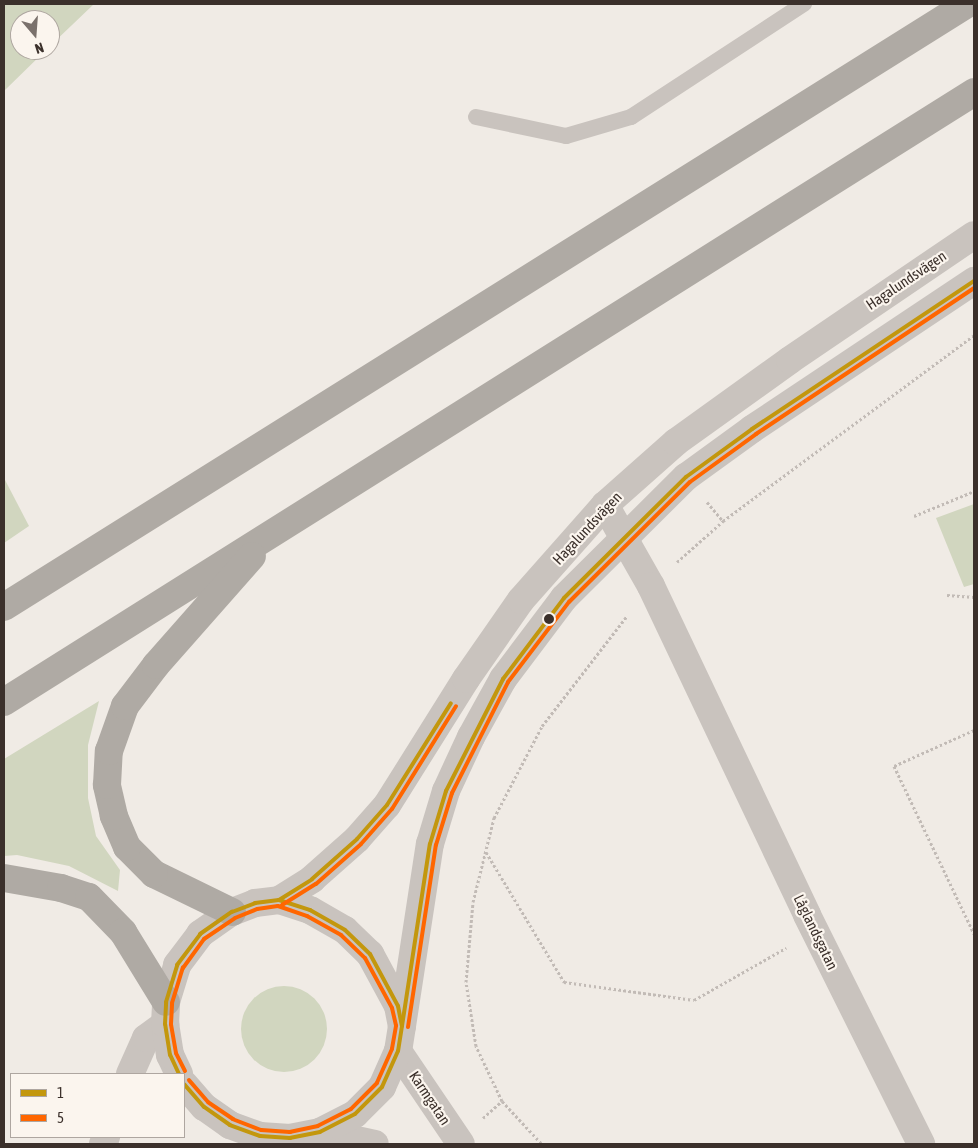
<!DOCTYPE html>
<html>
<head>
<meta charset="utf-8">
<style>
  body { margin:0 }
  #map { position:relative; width:978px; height:1148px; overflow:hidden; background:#f0ebe5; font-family:"Asap Condensed",sans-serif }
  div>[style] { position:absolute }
  .green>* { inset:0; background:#d1d6bf }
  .round { border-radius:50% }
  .path>* { height:3px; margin-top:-1.5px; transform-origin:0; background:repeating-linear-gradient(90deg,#c2bbb6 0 2.5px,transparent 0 5px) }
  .service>* { height:16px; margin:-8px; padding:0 8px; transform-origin:8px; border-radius:8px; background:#c9c3be }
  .minor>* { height:28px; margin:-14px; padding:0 14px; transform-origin:14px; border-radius:14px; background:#c9c3be }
  .tertiary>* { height:28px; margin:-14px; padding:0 14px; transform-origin:14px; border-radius:14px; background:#c9c3be }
  .motorway>* { height:28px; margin:-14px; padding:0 14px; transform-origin:14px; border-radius:14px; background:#afaaa4 }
  .bus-1>* { height:4px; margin:-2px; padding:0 2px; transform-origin:2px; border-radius:2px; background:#c3970d }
  .bus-2>* { height:4px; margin:-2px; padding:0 2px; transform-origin:2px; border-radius:2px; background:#f60 }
  .dots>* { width:14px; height:14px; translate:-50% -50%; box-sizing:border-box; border:2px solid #fbf5ee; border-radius:50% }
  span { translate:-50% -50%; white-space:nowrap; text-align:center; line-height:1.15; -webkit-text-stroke:4.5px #fbf5ee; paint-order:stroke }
  .street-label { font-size:15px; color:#3b302b }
  .frame { position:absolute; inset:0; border:5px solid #3b302b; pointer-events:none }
  .legend { position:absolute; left:10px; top:1073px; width:175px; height:65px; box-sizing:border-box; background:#fbf5ee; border:1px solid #aea6a0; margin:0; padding:6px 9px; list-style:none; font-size:15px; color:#3b302b }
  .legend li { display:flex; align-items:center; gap:10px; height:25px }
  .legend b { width:25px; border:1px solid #aea6a0 }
  .north { position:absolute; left:10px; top:10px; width:50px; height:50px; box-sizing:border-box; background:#fbf5ee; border:1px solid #aea6a0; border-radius:50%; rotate:162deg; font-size:14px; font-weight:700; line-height:20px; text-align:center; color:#3b302b }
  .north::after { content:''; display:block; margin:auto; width:18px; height:22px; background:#7a716c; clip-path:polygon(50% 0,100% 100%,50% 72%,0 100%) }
</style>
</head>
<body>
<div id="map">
  <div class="green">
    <i style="clip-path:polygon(4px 4px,94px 4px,50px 46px,50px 20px,20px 20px,20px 50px,46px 50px,4px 91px)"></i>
    <i style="clip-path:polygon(4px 478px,29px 526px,4px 543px)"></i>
    <i style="clip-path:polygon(974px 504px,974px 584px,964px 587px,936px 518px)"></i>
    <i style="clip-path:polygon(99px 701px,88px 745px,88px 798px,96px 836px,120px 870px,118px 891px,69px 866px,17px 855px,4px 856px,4px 759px)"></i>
    <i class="round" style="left:241px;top:986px;width:86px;height:86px"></i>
  </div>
  <div class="path">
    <i style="left:707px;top:502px;width:25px;rotate:50deg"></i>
    <i style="left:914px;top:516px;width:65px;rotate:-22.6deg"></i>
    <i style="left:677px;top:562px;width:62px;rotate:-41.7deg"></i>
    <i style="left:723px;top:521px;width:312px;rotate:-36.5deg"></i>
    <i style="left:947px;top:595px;width:27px;rotate:4deg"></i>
    <i style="left:974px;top:730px;width:88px;rotate:155.8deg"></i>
    <i style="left:894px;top:766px;width:186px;rotate:64.5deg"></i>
    <i style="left:486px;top:852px;width:152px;rotate:59deg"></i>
    <i style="left:564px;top:982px;width:131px;rotate:7.9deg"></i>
    <i style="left:694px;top:1000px;width:106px;rotate:-29.5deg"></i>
    <i style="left:502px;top:1101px;width:59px;rotate:47.1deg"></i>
    <i style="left:483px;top:1118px;width:25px;rotate:-42deg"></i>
    <i style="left:502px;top:1101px;width:61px;rotate:-115.3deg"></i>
    <i style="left:476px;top:1046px;width:65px;rotate:-98.9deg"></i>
    <i style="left:466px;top:982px;width:80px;rotate:-85deg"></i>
    <i style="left:473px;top:902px;width:87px;rotate:-76deg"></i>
    <i style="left:494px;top:818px;width:104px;rotate:-62.4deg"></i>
    <i style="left:542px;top:726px;width:139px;rotate:-52.3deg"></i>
  </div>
  <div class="service">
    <i style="left:476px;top:117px;width:92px;rotate:11.9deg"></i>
    <i style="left:566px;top:136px;width:68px;rotate:-16.3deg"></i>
    <i style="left:631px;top:117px;width:207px;rotate:-33.2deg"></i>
  </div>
  <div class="minor">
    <i style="left:605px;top:505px;width:93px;rotate:60.4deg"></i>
    <i style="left:651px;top:586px;width:364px;rotate:64.6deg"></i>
    <i style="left:807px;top:915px;width:256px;rotate:63.5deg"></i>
    <i style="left:398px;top:1051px;width:112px;rotate:55.9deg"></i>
    <i style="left:320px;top:1132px;width:56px;rotate:12.3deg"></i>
  </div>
  <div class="tertiary">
    <i style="left:279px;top:900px;width:39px;rotate:-32deg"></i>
    <i style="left:312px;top:879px;width:60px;rotate:-41.6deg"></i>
    <i style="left:357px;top:839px;width:45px;rotate:-48.6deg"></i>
    <i style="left:387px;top:805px;width:149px;rotate:-57.9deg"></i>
    <i style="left:466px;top:679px;width:96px;rotate:-55.2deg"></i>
    <i style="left:521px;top:600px;width:127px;rotate:-48.5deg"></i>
    <i style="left:605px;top:505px;width:95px;rotate:-41.6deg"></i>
    <i style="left:676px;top:442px;width:140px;rotate:-35.7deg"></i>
    <i style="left:790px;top:360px;width:222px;rotate:-34.2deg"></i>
    <i style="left:402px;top:1026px;width:184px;rotate:-81.3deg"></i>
    <i style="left:430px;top:844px;width:55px;rotate:-73.2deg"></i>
    <i style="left:446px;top:791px;width:60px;rotate:-65.2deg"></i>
    <i style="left:471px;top:737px;width:66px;rotate:-61.1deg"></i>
    <i style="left:503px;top:679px;width:101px;rotate:-53deg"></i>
    <i style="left:564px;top:598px;width:172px;rotate:-44.8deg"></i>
    <i style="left:686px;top:477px;width:82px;rotate:-36deg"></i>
    <i style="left:752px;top:429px;width:267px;rotate:-33.7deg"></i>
    <i style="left:130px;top:1074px;width:39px;rotate:-66deg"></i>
    <i style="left:146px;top:1038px;width:24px;rotate:-36deg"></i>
    <i style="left:179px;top:1074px;width:21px;rotate:-115deg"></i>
    <i style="left:170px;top:1055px;width:31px;rotate:-99deg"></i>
    <i style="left:165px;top:1024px;width:22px;rotate:-87deg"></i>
    <i style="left:166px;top:1002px;width:39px;rotate:-73deg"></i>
    <i style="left:177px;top:965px;width:39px;rotate:-53deg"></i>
    <i style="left:200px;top:934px;width:39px;rotate:-35deg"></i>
    <i style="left:232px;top:912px;width:25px;rotate:-21deg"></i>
    <i style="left:255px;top:903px;width:24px;rotate:-7deg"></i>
    <i style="left:279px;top:900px;width:33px;rotate:18deg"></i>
    <i style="left:310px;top:910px;width:40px;rotate:29.7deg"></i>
    <i style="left:345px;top:930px;width:35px;rotate:44deg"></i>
    <i style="left:370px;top:954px;width:59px;rotate:61.7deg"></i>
    <i style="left:398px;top:1006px;width:20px;rotate:79deg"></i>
    <i style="left:402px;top:1026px;width:25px;rotate:99deg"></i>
    <i style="left:398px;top:1051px;width:39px;rotate:114deg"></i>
    <i style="left:382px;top:1087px;width:38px;rotate:135deg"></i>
    <i style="left:355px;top:1114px;width:39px;rotate:153deg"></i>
    <i style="left:320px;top:1132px;width:31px;rotate:169deg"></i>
    <i style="left:290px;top:1138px;width:30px;rotate:-176deg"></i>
    <i style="left:260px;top:1136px;width:32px;rotate:-160deg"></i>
    <i style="left:230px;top:1125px;width:32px;rotate:-145deg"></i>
    <i style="left:204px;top:1107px;width:30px;rotate:-131deg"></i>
    <i style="left:103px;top:1144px;width:8px;rotate:-67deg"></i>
  </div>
  <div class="motorway">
    <i style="left:4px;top:607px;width:1136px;rotate:-32.05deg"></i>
    <i style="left:4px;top:702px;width:1146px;rotate:-32.16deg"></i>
    <i style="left:4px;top:878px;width:58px;rotate:10deg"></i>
    <i style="left:61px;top:888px;width:29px;rotate:18deg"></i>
    <i style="left:89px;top:897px;width:49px;rotate:45.8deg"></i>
    <i style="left:123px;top:932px;width:82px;rotate:58.4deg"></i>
    <i style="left:232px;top:912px;width:87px;rotate:-154deg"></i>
    <i style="left:154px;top:874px;width:38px;rotate:-135deg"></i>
    <i style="left:127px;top:847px;width:34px;rotate:-113deg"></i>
    <i style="left:114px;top:816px;width:32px;rotate:-103deg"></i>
    <i style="left:107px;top:785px;width:34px;rotate:-87deg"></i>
    <i style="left:109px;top:751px;width:48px;rotate:-70.4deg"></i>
    <i style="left:125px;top:706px;width:51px;rotate:-52.9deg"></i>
    <i style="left:156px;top:665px;width:145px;rotate:-48.6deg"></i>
  </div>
  <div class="bus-1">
    <i style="left:279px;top:900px;width:39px;rotate:-32deg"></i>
    <i style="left:312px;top:879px;width:60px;rotate:-41.6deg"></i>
    <i style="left:357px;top:839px;width:45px;rotate:-48.6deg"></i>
    <i style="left:387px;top:805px;width:120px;rotate:-57.9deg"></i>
    <i style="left:402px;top:1026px;width:184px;rotate:-81.3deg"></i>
    <i style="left:430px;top:844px;width:55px;rotate:-73.2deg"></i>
    <i style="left:446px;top:791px;width:126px;rotate:-63deg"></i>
    <i style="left:503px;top:679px;width:101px;rotate:-53deg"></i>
    <i style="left:564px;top:598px;width:172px;rotate:-44.8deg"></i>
    <i style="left:686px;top:477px;width:82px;rotate:-36deg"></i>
    <i style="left:752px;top:429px;width:267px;rotate:-33.7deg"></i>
    <i style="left:179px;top:1074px;width:21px;rotate:-115deg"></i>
    <i style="left:170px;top:1055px;width:31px;rotate:-99deg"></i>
    <i style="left:165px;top:1024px;width:22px;rotate:-87deg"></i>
    <i style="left:166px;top:1002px;width:39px;rotate:-73deg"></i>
    <i style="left:177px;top:965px;width:39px;rotate:-53deg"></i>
    <i style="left:200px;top:934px;width:39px;rotate:-35deg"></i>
    <i style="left:232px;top:912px;width:25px;rotate:-21deg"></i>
    <i style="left:255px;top:903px;width:24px;rotate:-7deg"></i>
    <i style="left:279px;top:900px;width:33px;rotate:18deg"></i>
    <i style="left:310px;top:910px;width:40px;rotate:29.7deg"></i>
    <i style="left:345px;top:930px;width:35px;rotate:44deg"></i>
    <i style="left:370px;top:954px;width:59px;rotate:61.7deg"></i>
    <i style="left:398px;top:1006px;width:20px;rotate:79deg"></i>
    <i style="left:402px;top:1026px;width:25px;rotate:99deg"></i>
    <i style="left:398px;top:1051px;width:39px;rotate:114deg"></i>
    <i style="left:382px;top:1087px;width:38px;rotate:135deg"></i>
    <i style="left:355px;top:1114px;width:39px;rotate:153deg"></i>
    <i style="left:320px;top:1132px;width:31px;rotate:169deg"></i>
    <i style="left:290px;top:1138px;width:30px;rotate:-176deg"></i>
    <i style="left:260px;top:1136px;width:32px;rotate:-160deg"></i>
    <i style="left:230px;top:1125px;width:32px;rotate:-145deg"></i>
    <i style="left:204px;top:1107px;width:30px;rotate:-131deg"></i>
  </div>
  <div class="bus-2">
    <i style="left:282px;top:905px;width:40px;rotate:-32deg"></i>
    <i style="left:316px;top:884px;width:60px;rotate:-41.6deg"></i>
    <i style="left:361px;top:844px;width:47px;rotate:-48.5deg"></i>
    <i style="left:392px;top:809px;width:121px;rotate:-58.1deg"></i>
    <i style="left:408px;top:1027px;width:184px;rotate:-81.3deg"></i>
    <i style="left:436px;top:845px;width:54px;rotate:-72.9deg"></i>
    <i style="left:452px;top:793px;width:124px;rotate:-63.2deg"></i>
    <i style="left:508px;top:682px;width:101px;rotate:-52.7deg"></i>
    <i style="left:569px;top:602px;width:170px;rotate:-44.8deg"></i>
    <i style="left:690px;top:482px;width:82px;rotate:-36deg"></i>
    <i style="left:756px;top:434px;width:262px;rotate:-33.8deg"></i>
    <i style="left:185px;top:1071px;width:20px;rotate:-117deg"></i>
    <i style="left:176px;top:1053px;width:29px;rotate:-100deg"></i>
    <i style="left:171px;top:1024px;width:21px;rotate:-87deg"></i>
    <i style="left:172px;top:1003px;width:37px;rotate:-73deg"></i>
    <i style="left:183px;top:968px;width:36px;rotate:-54deg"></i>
    <i style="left:204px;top:939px;width:37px;rotate:-34deg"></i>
    <i style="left:235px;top:918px;width:24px;rotate:-22deg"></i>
    <i style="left:257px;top:909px;width:21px;rotate:-8deg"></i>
    <i style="left:278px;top:906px;width:31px;rotate:19deg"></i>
    <i style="left:307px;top:916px;width:39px;rotate:29deg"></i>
    <i style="left:341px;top:935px;width:33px;rotate:44deg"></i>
    <i style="left:365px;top:958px;width:57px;rotate:61.6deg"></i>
    <i style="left:392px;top:1008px;width:18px;rotate:77deg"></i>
    <i style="left:396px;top:1026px;width:23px;rotate:100deg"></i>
    <i style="left:392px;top:1049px;width:37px;rotate:114deg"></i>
    <i style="left:377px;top:1083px;width:37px;rotate:135deg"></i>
    <i style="left:351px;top:1109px;width:37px;rotate:153deg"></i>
    <i style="left:318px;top:1126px;width:29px;rotate:168deg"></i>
    <i style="left:290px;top:1132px;width:29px;rotate:-176deg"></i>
    <i style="left:261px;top:1130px;width:30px;rotate:-159deg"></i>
    <i style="left:233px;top:1119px;width:30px;rotate:-146deg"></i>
    <i style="left:208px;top:1102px;width:29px;rotate:-131deg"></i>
  </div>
  <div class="dots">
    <i style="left:549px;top:619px;background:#3b302b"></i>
  </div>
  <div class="street-label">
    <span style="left:906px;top:280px;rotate:-34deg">Hagalundsvägen</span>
    <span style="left:587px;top:528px;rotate:-47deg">Hagalundsvägen</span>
    <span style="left:816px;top:932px;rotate:64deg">Låglandsgatan</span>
    <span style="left:430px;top:1098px;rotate:56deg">Karmgatan</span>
  </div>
  <div class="frame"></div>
  <ul class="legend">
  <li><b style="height:6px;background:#c3970d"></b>1</li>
  <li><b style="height:6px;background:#f60"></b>5</li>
  </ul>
  <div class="north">N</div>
</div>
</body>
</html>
